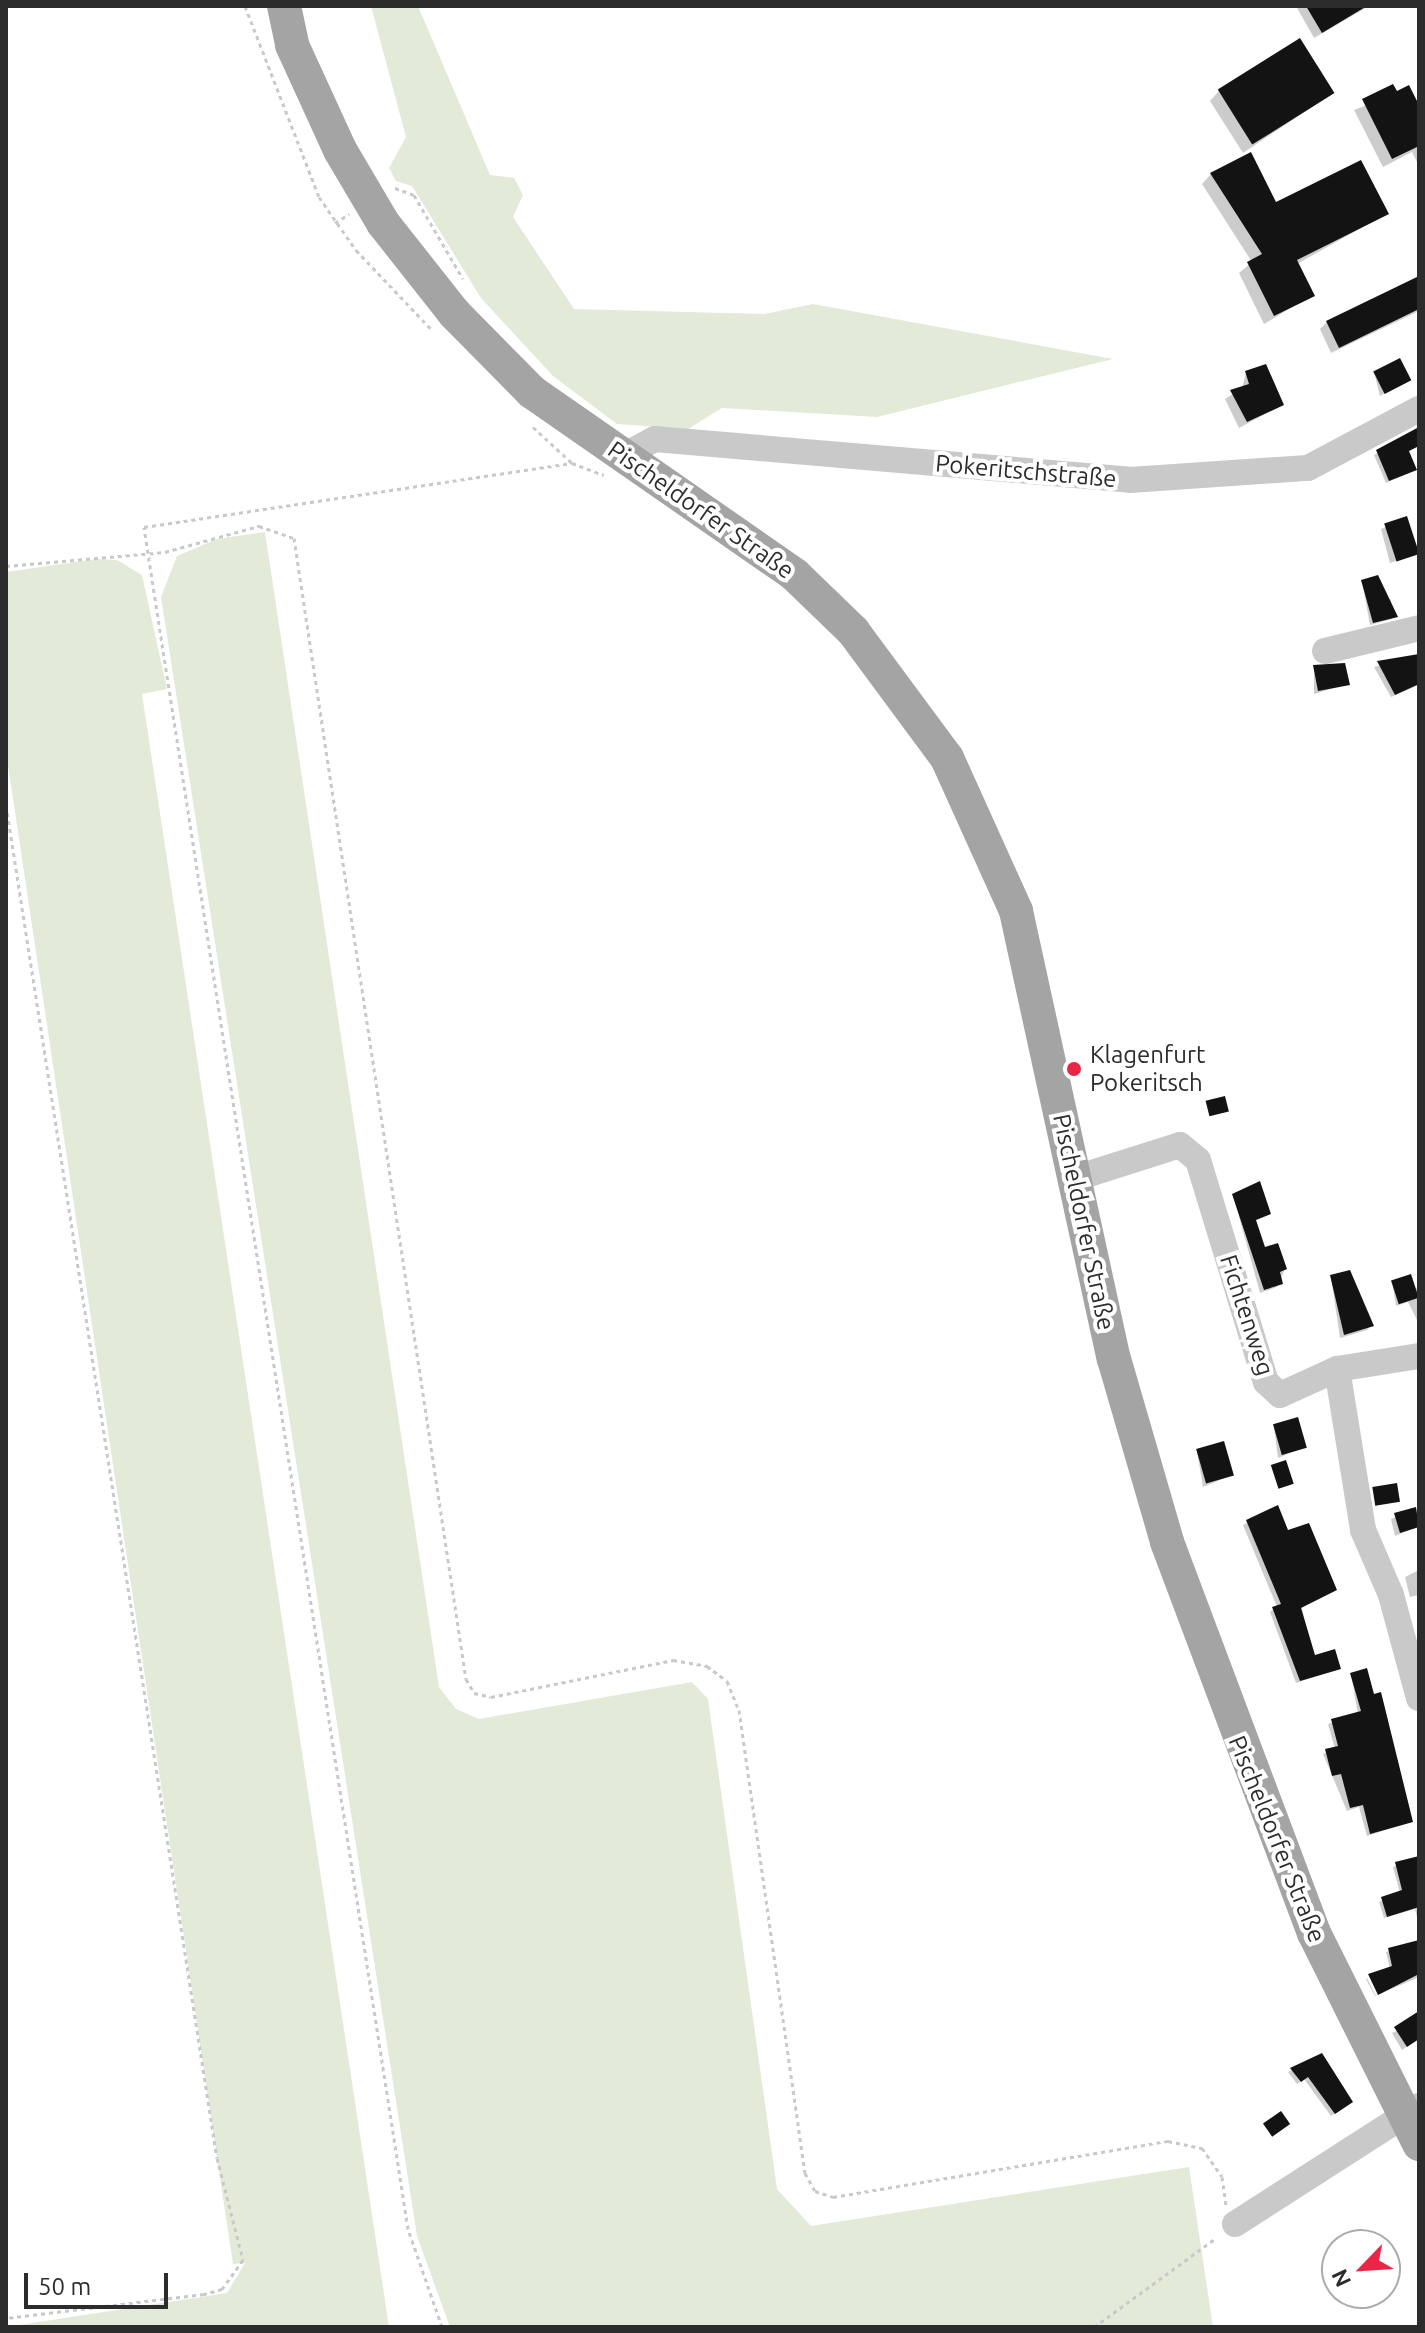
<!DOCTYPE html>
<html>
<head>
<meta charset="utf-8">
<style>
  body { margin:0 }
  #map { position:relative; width:1425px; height:2333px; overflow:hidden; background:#fff; font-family:Ubuntu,sans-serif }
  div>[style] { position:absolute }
  .green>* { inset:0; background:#e3ead8 }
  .shadow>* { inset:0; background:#0003 }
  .building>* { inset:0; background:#131313; transform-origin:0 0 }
  .path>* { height:3px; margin-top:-1.5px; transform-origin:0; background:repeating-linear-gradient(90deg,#c9c9c9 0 4px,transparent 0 8px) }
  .minor>* { height:26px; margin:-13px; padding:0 13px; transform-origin:13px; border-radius:13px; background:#c9c9c9 }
  .major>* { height:34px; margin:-17px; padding:0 17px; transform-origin:17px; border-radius:17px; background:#a4a4a4 }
  .dots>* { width:22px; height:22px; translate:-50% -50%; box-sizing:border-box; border:4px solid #fff; border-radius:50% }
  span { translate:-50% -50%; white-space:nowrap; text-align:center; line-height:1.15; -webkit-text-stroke:8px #fff; paint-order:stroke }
  .street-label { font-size:24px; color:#2c2c2c }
  .poi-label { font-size:24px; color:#2c2c2c }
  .left { translate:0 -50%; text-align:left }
  .frame { position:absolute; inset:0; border:8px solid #2c2c2c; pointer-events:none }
  .north { position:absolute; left:1321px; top:2229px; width:80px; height:80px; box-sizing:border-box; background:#fff; border:2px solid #ababab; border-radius:50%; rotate:245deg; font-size:22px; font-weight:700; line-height:32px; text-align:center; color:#2c2c2c }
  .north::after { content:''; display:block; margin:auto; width:28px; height:36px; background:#eb2546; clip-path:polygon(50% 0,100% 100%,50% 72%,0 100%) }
  .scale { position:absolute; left:24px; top:2273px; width:144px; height:36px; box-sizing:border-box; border:4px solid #2c2c2c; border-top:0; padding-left:10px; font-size:24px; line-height:28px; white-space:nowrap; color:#2c2c2c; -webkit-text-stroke:6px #fff; paint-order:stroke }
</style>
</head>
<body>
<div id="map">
  <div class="green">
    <i style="clip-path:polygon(371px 6px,418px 6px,490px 175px,514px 178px,523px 195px,513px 217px,574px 309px,764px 314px,813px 304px,1113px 359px,877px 417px,722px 408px,688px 429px,617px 424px,553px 376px,481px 298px,412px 186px,396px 181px,389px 168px,406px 137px)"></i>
    <i style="clip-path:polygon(265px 532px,439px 1687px,456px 1709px,479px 1719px,692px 1682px,708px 1699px,777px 2189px,811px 2226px,1189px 2167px,1213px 2327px,450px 2327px,417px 2236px,161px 597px,177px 556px,217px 539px)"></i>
    <i style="clip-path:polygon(96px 559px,117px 560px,142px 575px,167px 689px,142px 694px,389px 2327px,6px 2327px,227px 2293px,245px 2263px,233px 2264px,6px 752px,6px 572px)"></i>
  </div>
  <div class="shadow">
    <i style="clip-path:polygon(1296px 6px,1369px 6px,1314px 38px)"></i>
    <i style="clip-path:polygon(1219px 91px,1333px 93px,1243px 153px,1210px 101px)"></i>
    <i style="clip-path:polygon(1396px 94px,1419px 102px,1419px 166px,1412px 152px,1383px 167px,1354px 110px)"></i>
    <i style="clip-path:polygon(1211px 174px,1275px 205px,1386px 214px,1297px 264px,1312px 295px,1264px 324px,1239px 273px,1252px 262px,1202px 184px)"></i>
    <i style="clip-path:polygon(1419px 278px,1419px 311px,1331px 353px,1320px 329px,1327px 322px)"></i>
    <i style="clip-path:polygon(1374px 372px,1408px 380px,1380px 396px)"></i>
    <i style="clip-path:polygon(1246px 373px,1282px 405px,1239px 428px,1225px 399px,1242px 388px)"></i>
    <i style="clip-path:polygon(1419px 429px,1419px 445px,1407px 452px,1414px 470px,1386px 483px,1374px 455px)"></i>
    <i style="clip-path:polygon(1406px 519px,1419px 553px,1390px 563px,1381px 529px)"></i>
    <i style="clip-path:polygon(1362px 581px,1383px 601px,1391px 599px,1392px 619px,1370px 625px)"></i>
    <i style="clip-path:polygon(1419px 655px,1419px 685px,1391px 697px,1374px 667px)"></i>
    <i style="clip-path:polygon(1314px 667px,1348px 684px,1314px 694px)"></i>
    <i style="clip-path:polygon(1233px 1195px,1269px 1214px,1254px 1221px,1264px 1250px,1285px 1269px,1277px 1287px,1260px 1293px)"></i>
    <i style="clip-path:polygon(1331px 1277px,1371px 1326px,1367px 1330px,1340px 1338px)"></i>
    <i style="clip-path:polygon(1392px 1281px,1419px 1289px,1419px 1324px,1408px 1302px,1396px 1306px)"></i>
    <i style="clip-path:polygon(1274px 1427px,1305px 1447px,1278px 1458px)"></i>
    <i style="clip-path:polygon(1197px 1451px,1232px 1475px,1203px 1487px)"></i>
    <i style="clip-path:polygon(1277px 1508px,1314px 1657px,1339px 1669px,1296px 1683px,1270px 1612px,1277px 1607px,1243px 1525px)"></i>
    <i style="clip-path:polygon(1414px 1509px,1419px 1526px,1395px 1536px,1391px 1519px)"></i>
    <i style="clip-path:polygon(1419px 1570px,1419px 1595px,1410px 1597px,1405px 1577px)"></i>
    <i style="clip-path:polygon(1351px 1675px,1411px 1822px,1367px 1836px,1359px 1807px,1347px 1811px,1323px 1754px,1335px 1749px,1328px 1724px,1358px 1714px)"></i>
    <i style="clip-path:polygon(1419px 1858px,1419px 1926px,1415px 1909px,1384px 1918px,1379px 1902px,1400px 1893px,1393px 1867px)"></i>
    <i style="clip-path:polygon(1419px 1942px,1419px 1977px,1380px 1994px,1390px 1969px,1386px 1952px)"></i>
    <i style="clip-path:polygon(1367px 1978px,1376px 1996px,1375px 1996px,1366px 1979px)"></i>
    <i style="clip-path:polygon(1419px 2021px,1419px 2038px,1402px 2050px,1392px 2033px)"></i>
    <i style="clip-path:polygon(1321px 2056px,1347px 2106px,1331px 2116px,1304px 2079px,1297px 2084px,1288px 2072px)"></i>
  </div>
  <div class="building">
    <i style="clip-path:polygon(1306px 6px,1367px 6px,1322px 33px)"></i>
    <i style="left:1300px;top:38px;width:65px;height:97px;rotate:58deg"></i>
    <i style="clip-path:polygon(1393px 84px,1397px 91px,1409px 85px,1419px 105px,1419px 146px,1392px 159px,1362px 99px)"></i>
    <i style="clip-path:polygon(1251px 152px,1276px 202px,1361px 160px,1389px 214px,1297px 260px,1315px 296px,1274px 316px,1247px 262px,1262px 254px,1210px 173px)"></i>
    <i style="clip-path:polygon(1419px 276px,1419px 309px,1339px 348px,1326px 321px)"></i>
    <i style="left:1400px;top:358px;width:25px;height:30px;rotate:63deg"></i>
    <i style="clip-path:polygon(1266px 364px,1284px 405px,1247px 422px,1230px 390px,1249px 384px,1245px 371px)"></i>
    <i style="clip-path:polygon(1419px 427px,1419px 446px,1409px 451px,1417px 470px,1389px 481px,1376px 450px)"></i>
    <i style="left:1407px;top:516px;width:40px;height:24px;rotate:72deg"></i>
    <i style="clip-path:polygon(1378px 575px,1398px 617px,1373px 623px,1361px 580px)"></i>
    <i style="clip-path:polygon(1419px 654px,1419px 684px,1395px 695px,1377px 661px)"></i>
    <i style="clip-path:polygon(1345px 663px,1350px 685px,1318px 691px,1313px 665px)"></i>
    <i style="left:1225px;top:1096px;width:16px;height:20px;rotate:76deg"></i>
    <i style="clip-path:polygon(1260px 1181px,1271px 1214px,1256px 1220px,1265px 1247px,1278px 1243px,1287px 1269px,1280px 1272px,1283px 1284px,1264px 1290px,1232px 1194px)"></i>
    <i style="clip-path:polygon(1350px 1270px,1374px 1326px,1344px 1335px,1330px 1275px)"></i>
    <i style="left:1411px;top:1274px;width:25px;height:21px;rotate:72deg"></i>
    <i style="left:1298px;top:1417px;width:32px;height:26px;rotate:74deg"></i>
    <i style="left:1224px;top:1441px;width:36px;height:29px;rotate:74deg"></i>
    <i style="left:1286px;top:1460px;width:25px;height:16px;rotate:72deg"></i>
    <i style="left:1397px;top:1483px;width:19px;height:25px;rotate:81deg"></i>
    <i style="clip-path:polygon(1278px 1505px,1288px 1530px,1309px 1523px,1337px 1590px,1301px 1608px,1315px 1655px,1335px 1649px,1341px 1669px,1300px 1681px,1272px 1607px,1281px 1604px,1246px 1520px)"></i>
    <i style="clip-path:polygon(1416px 1507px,1419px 1527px,1400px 1533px,1394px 1513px)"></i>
    <i style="clip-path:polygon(1367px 1668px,1374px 1694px,1381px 1692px,1413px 1822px,1370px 1834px,1363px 1805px,1350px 1808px,1341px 1774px,1332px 1776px,1325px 1749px,1338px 1746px,1331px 1719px,1361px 1711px,1350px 1673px)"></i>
    <i style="clip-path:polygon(1419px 1856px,1419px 1907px,1387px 1917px,1381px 1897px,1402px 1890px,1395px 1862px)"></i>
    <i style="clip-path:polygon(1419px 1940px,1419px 1974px,1378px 1995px,1368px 1974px,1392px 1966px,1388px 1948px)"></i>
    <i style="clip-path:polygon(1419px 2011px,1419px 2039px,1407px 2047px,1394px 2027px)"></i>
    <i style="clip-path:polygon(1322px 2053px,1353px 2102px,1335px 2114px,1308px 2077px,1301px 2082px,1290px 2068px)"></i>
    <i style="left:1281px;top:2111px;width:16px;height:22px;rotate:55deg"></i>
  </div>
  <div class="path">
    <i style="left:245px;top:6px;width:205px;rotate:68.8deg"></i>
    <i style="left:319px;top:197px;width:65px;rotate:55.1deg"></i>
    <i style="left:356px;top:250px;width:108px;rotate:46.5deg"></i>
    <i style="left:395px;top:188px;width:20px;rotate:20deg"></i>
    <i style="left:414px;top:195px;width:97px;rotate:59.7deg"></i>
    <i style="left:335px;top:223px;width:17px;rotate:-33deg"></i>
    <i style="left:533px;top:427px;width:53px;rotate:42.7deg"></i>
    <i style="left:572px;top:463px;width:34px;rotate:21deg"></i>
    <i style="left:6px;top:566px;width:160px;rotate:-5deg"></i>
    <i style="left:165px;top:552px;width:98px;rotate:-15.5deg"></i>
    <i style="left:259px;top:526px;width:37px;rotate:19deg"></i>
    <i style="left:294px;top:538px;width:1154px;rotate:81.43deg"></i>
    <i style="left:466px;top:1679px;width:16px;rotate:60deg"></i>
    <i style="left:474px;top:1693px;width:17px;rotate:13deg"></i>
    <i style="left:491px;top:1697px;width:186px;rotate:-11.5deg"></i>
    <i style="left:673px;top:1660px;width:35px;rotate:10deg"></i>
    <i style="left:707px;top:1666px;width:25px;rotate:37deg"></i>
    <i style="left:727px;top:1681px;width:31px;rotate:68deg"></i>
    <i style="left:739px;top:1710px;width:468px;rotate:81.9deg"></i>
    <i style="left:805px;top:2173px;width:21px;rotate:61deg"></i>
    <i style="left:815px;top:2191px;width:19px;rotate:18deg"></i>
    <i style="left:833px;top:2197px;width:340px;rotate:-9.5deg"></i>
    <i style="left:1168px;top:2141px;width:35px;rotate:12deg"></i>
    <i style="left:1202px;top:2148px;width:35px;rotate:55deg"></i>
    <i style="left:1222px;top:2177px;width:28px;rotate:82deg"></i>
    <i style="left:6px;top:805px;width:1369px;rotate:81.14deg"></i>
    <i style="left:217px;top:2158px;width:105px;rotate:75.7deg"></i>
    <i style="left:243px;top:2260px;width:36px;rotate:126deg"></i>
    <i style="left:222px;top:2289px;width:19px;rotate:164deg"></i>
    <i style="left:204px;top:2294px;width:199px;rotate:173.1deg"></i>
    <i style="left:442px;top:2327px;width:104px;rotate:-109.1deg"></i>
    <i style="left:408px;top:2229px;width:1722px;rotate:-98.82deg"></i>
    <i style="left:144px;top:527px;width:433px;rotate:-8.5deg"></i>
    <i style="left:1094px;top:2327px;width:151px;rotate:-36.1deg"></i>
  </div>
  <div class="minor">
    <i style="left:623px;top:456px;width:36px;rotate:-28deg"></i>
    <i style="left:655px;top:439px;width:477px;rotate:4.9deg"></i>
    <i style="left:1130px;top:480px;width:178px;rotate:-3.9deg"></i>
    <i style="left:1308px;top:468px;width:126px;rotate:-28deg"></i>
    <i style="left:1325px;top:651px;width:97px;rotate:-13.7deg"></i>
    <i style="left:1073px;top:1179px;width:112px;rotate:-17.6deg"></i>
    <i style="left:1180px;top:1145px;width:23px;rotate:40deg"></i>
    <i style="left:1198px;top:1160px;width:232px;rotate:73deg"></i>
    <i style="left:1266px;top:1382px;width:19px;rotate:43deg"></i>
    <i style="left:1280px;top:1395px;width:63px;rotate:-24.5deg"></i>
    <i style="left:1337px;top:1369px;width:163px;rotate:80.8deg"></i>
    <i style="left:1363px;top:1530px;width:71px;rotate:66.7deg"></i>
    <i style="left:1391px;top:1595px;width:107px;rotate:74.8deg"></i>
    <i style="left:1337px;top:1369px;width:83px;rotate:-9deg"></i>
    <i style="left:1235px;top:2224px;width:219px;rotate:-32.7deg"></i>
  </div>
  <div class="major">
    <i style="left:284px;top:6px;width:40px;rotate:78deg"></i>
    <i style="left:292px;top:45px;width:115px;rotate:65.4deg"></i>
    <i style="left:340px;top:150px;width:85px;rotate:59.5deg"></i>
    <i style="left:383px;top:223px;width:115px;rotate:51.7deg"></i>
    <i style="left:454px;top:313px;width:111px;rotate:45.4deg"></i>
    <i style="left:532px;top:392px;width:320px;rotate:34.8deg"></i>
    <i style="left:795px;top:575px;width:81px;rotate:44deg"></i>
    <i style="left:853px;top:631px;width:158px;rotate:53.5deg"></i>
    <i style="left:947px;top:758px;width:168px;rotate:65.7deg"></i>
    <i style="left:1016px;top:911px;width:459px;rotate:77.7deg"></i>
    <i style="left:1114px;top:1359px;width:191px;rotate:73.8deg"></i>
    <i style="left:1167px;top:1542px;width:418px;rotate:69.4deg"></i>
    <i style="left:1314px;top:1933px;width:236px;rotate:63.5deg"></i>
  </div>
  <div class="dots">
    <i style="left:1074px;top:1069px;background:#eb2546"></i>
  </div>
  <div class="street-label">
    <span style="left:1026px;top:471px;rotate:5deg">Pokeritschstraße</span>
    <span style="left:701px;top:510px;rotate:35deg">Pischeldorfer Straße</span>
    <span style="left:1084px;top:1222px;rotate:78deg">Pischeldorfer Straße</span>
    <span style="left:1247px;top:1315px;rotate:72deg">Fichtenweg</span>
    <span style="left:1277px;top:1839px;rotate:68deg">Pischeldorfer Straße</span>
  </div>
  <div class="poi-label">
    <span class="left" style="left:1090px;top:1069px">Klagenfurt<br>Pokeritsch</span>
  </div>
  <div class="frame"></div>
  <div class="north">N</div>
  <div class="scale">50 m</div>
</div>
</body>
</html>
